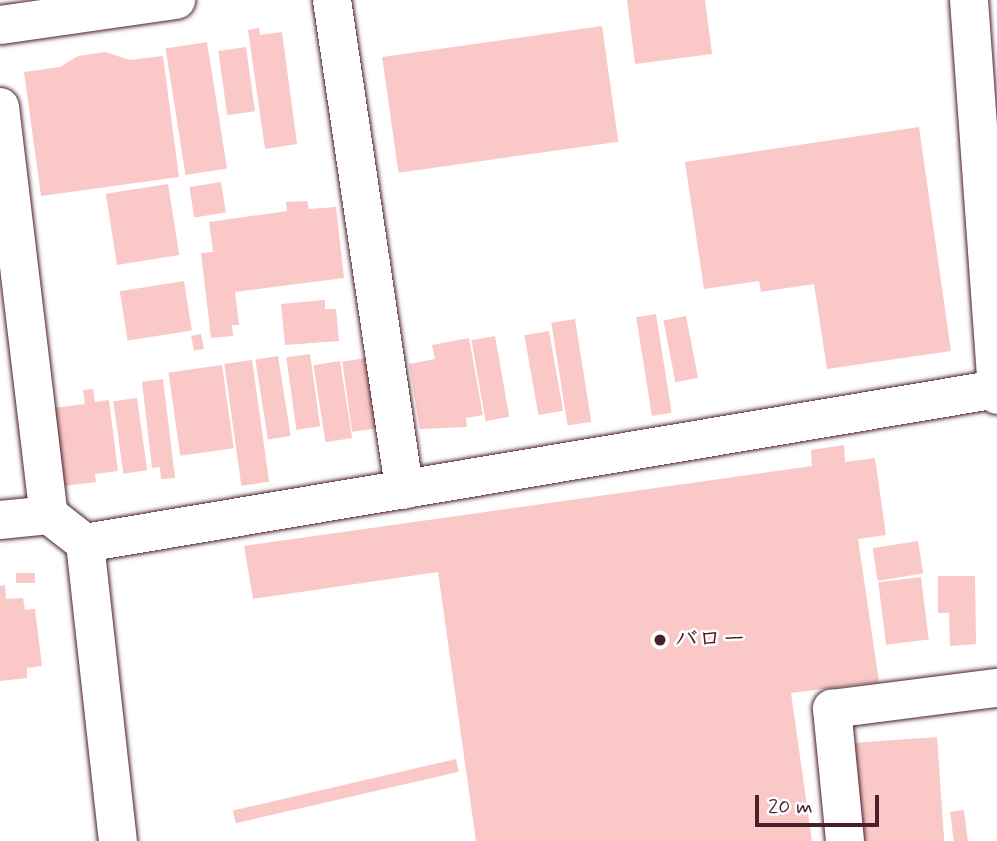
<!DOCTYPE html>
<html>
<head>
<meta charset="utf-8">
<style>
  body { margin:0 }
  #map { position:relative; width:997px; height:841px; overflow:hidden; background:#fff; font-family:Mynerve,"Klee One",sans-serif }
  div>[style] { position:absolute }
  .building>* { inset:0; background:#f9c8c7; transform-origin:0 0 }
  .roads { filter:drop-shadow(0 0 2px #4a1f2b) drop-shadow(0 0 2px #4a1f2b) }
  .minor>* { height:38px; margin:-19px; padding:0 19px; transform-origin:19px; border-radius:19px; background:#fff }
  .dots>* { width:19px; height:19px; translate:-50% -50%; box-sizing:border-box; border:4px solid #fff; border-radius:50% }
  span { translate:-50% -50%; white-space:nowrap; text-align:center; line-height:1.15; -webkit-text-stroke:5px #fff; paint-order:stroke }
  .poi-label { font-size:24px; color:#4a1f2b; font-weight:700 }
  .left { translate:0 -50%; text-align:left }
  .scale { position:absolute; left:755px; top:795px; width:124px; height:32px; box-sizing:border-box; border:4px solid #4a1f2b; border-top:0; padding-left:9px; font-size:21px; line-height:24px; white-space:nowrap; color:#4a1f2b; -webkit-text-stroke:5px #fff; paint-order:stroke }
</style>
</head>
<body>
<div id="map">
  <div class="building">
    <i style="clip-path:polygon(627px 0,705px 0,712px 54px,635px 64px)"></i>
    <i style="left:602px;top:26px;width:117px;height:222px;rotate:82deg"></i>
    <i style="clip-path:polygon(259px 28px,260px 35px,282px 32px,297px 144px,265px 149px,248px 30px)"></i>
    <i style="left:207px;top:42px;width:128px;height:42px;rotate:81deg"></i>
    <i style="left:246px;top:47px;width:65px;height:28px;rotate:82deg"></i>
    <i style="clip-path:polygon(105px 52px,130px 60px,163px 56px,179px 177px,41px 196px,24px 72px,60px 67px,78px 56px)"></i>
    <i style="clip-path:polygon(919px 127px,951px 351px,827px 369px,814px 284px,761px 292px,759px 281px,704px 289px,685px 162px)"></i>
    <i style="left:221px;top:182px;width:31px;height:32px;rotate:81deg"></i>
    <i style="left:168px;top:184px;width:72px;height:63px;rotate:81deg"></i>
    <i style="clip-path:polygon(307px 201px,309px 209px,336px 207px,344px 278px,235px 292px,239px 325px,232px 325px,233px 336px,211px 338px,201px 253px,213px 252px,209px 222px,287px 211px,286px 202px)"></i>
    <i style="left:184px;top:281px;width:50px;height:65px;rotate:81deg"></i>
    <i style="clip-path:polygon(325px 300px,325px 309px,336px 309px,339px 341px,285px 345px,281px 304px)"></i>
    <i style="left:656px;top:314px;width:100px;height:20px;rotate:81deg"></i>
    <i style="left:686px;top:316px;width:63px;height:23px;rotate:79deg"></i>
    <i style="left:575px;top:319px;width:104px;height:24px;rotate:81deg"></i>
    <i style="left:549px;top:331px;width:81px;height:25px;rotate:80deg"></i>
    <i style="left:201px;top:334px;width:15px;height:10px;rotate:79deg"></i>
    <i style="left:495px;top:336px;width:82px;height:24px;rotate:80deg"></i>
    <i style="clip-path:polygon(469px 338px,483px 415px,466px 418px,467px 427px,420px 429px,409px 364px,435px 359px,432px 345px)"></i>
    <i style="left:310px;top:354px;width:73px;height:24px;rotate:82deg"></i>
    <i style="left:278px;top:356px;width:81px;height:23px;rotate:81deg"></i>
    <i style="left:367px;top:358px;width:71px;height:25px;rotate:82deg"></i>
    <i style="left:252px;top:360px;width:123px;height:28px;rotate:82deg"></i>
    <i style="left:340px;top:361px;width:78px;height:27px;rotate:81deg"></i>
    <i style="left:222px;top:365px;width:84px;height:54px;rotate:82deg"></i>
    <i style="clip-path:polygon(163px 379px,175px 478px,161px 479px,160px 467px,152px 468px,142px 382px)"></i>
    <i style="clip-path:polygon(93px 389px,95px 402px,109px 400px,118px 471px,95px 474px,96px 482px,64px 486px,53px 408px,85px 404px,83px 390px)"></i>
    <i style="left:137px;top:398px;width:73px;height:24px;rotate:82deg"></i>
    <i style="clip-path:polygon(844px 445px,845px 462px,875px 458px,886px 535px,858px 539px,879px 682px,791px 693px,812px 841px,476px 841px,438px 572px,253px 599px,244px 546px,812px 466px,811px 450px)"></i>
    <i style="left:918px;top:541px;width:33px;height:46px;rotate:81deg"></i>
    <i style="left:35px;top:573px;width:10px;height:19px;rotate:90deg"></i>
    <i style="clip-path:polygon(938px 576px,975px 576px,976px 644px,950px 646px,949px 613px,938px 613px)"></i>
    <i style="left:921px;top:577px;width:63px;height:43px;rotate:83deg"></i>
    <i style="clip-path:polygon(5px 585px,6px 599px,23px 598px,25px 610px,35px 609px,42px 666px,27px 668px,27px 678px,0 681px,0 586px)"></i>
    <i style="left:937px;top:737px;width:104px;height:85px;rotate:86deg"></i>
    <i style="left:456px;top:759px;width:13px;height:229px;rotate:77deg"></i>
    <i style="left:964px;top:810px;width:31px;height:14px;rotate:83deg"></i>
  </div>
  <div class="roads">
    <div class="minor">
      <i style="left:332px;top:0;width:495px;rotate:81.6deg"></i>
      <i style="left:969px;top:0;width:396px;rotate:85.9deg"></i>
      <i style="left:0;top:25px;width:178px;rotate:-8.1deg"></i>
      <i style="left:0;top:107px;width:411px;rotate:83.2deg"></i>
      <i style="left:0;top:520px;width:49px;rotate:-5.8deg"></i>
      <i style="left:49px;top:515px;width:46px;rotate:37.9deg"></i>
      <i style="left:85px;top:543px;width:300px;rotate:83.7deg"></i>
      <i style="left:85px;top:543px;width:925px;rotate:-9.58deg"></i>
      <i style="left:845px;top:841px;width:133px;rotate:-95.6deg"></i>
      <i style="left:832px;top:709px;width:166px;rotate:-7.3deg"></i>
    </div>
  </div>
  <div class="dots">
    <i style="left:660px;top:640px;background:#4a1f2b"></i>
  </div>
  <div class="poi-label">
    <span class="left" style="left:674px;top:640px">バロー</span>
  </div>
  <div class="scale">20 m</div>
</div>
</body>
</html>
